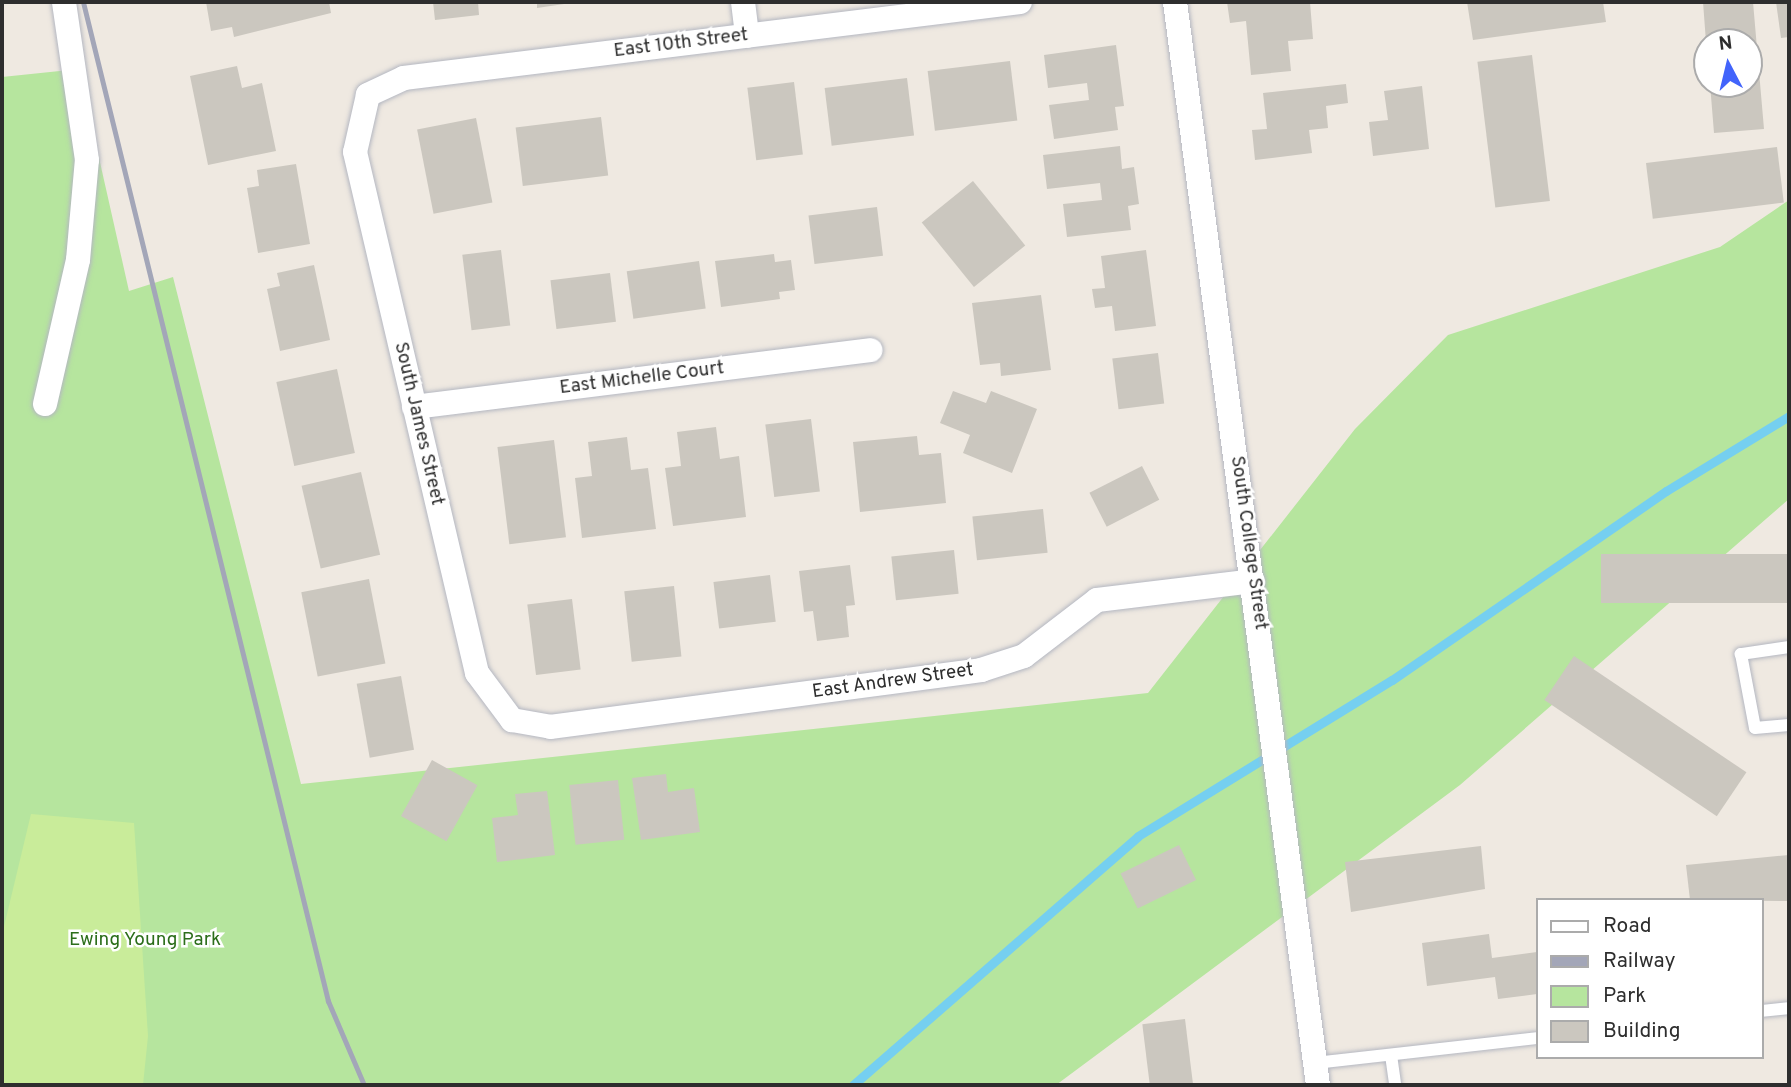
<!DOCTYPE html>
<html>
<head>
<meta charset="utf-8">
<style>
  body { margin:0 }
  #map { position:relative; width:1791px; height:1087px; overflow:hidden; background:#efe9e1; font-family:Overpass,sans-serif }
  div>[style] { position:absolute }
  .green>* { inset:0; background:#b6e59e }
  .pitch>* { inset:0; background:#c9ec9a }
  .stream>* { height:9px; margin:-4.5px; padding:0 4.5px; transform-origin:4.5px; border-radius:4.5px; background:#75cff0 }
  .building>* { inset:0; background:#cbc7bf; transform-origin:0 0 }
  .roads { filter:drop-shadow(0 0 2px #b4b7c1) drop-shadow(0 0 2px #b4b7c1) }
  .lane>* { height:12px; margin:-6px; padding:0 6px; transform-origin:6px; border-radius:6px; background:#fff }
  .street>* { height:24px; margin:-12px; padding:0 12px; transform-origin:12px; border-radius:12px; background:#fff }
  .rail>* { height:5px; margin:-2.5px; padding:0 2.5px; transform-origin:2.5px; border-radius:2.5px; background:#a3a6b8 }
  span { translate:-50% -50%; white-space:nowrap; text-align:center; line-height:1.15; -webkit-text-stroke:5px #fff; paint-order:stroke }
  .street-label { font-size:19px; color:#2e2e2e }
  .park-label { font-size:19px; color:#2c6e1b }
  .frame { position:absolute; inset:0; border:4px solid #2e2e2e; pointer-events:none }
  .legend { position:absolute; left:1536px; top:898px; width:228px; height:161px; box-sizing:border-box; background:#fff; border:2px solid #ababab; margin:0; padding:9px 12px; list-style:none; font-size:21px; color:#2e2e2e }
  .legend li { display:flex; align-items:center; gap:14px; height:35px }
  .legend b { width:35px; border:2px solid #ababab }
  .north { position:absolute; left:1693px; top:28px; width:70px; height:70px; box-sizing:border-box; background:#fff; border:2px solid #ababab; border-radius:50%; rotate:353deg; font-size:19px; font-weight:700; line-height:28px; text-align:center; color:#2e2e2e }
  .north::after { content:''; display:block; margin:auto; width:24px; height:32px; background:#4264fb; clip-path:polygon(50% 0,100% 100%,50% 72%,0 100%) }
</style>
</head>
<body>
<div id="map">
  <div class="green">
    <i style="clip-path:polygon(79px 69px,129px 291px,173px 277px,301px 784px,1148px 693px,1355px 429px,1448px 335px,1720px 247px,1789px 200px,1789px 499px,1460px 785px,1056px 1085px,2px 1085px,2px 77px)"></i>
  </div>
  <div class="pitch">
    <i style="clip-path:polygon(31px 814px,134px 823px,148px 1036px,143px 1085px,2px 1085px,2px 935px)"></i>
  </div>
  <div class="stream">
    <i style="left:853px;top:1085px;width:378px;rotate:-41.1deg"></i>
    <i style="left:1138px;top:836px;width:298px;rotate:-31.6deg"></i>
    <i style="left:1392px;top:680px;width:333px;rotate:-34.6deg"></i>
    <i style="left:1666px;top:491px;width:144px;rotate:-31.4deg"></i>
  </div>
  <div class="building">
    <i style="clip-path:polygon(206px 2px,329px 2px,331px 13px,234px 37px,232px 27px,211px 31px)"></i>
    <i style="clip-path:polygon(433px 2px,478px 2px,479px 15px,435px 20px)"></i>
    <i style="clip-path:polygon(537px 2px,571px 2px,571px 3px,537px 8px)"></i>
    <i style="clip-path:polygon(1227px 2px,1310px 2px,1313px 39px,1288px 41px,1291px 71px,1251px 75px,1246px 21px,1230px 23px)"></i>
    <i style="clip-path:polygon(1467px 2px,1603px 2px,1606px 22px,1473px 40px)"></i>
    <i style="clip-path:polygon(1703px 2px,1753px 2px,1764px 129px,1714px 133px,1710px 84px,1749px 84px,1749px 42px,1706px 42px)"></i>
    <i style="clip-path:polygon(1776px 2px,1789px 2px,1789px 37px,1781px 38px)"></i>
    <i style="clip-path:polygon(1116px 45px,1124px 106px,1115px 107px,1118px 130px,1054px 139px,1049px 105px,1089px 100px,1087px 83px,1048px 88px,1044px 55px)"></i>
    <i style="left:1532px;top:55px;width:147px;height:55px;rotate:83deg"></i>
    <i style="left:1010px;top:61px;width:60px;height:83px;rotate:83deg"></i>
    <i style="clip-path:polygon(237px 66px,242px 88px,262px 83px,276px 151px,208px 165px,190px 76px)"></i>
    <i style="left:907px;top:78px;width:58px;height:83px;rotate:83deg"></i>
    <i style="left:794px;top:82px;width:73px;height:47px;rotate:83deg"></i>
    <i style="clip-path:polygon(1346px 84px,1348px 103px,1326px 106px,1328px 128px,1309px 130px,1312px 153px,1255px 160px,1252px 130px,1267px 129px,1263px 93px)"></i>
    <i style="clip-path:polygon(1422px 86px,1429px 149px,1373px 156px,1369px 122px,1388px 120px,1384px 91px)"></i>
    <i style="left:601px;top:117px;width:59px;height:86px;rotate:83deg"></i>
    <i style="left:476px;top:118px;width:86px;height:60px;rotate:79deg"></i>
    <i style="clip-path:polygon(1120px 146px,1122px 169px,1134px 167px,1139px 204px,1128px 206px,1131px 230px,1067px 237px,1063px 204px,1102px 200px,1100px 183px,1047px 189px,1043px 155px)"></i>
    <i style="left:1777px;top:147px;width:56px;height:132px;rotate:83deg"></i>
    <i style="clip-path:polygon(296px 164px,310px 244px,258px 253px,247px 188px,259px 186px,257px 170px)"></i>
    <i style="left:973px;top:181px;width:83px;height:66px;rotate:51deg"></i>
    <i style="left:877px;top:207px;width:49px;height:69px;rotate:83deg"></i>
    <i style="left:501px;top:250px;width:76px;height:39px;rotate:83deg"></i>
    <i style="clip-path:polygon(1146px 250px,1156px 326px,1115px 331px,1112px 306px,1095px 308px,1092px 289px,1105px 288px,1101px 256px)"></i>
    <i style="clip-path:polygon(774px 254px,775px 262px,791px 260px,795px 290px,779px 292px,780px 299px,721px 307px,715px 261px)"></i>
    <i style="left:699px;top:261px;width:48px;height:73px;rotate:82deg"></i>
    <i style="clip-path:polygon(314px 265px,330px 340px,280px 351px,267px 289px,280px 286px,277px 273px)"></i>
    <i style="left:610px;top:273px;width:49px;height:60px;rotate:83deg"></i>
    <i style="clip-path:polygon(1041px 295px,1051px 370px,1001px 376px,1000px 363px,980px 365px,972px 303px)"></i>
    <i style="left:1158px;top:353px;width:51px;height:46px;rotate:83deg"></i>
    <i style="left:337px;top:369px;width:86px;height:62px;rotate:78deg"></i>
    <i style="clip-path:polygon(953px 391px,986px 403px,991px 391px,1037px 409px,1012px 473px,963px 453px,970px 435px,940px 423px)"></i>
    <i style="left:811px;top:419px;width:73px;height:46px;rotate:83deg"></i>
    <i style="clip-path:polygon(716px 427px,720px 459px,739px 456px,746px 517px,673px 526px,665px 468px,681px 466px,677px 432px)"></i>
    <i style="clip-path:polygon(917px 436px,919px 455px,941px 453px,946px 503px,860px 512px,853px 442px)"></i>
    <i style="clip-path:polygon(627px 437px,631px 470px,648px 468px,656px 529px,582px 538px,575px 478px,592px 476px,588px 442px)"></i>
    <i style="left:554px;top:440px;width:98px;height:57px;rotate:83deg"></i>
    <i style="left:1142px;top:466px;width:38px;height:59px;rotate:63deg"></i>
    <i style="left:361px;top:472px;width:85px;height:61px;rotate:77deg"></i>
    <i style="left:1043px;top:509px;width:44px;height:71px;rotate:84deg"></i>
    <i style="left:954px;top:550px;width:44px;height:63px;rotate:84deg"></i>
    <i style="left:1789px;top:554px;width:49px;height:188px;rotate:90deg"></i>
    <i style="clip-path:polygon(850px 565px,855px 605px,846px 606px,849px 637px,817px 641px,813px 611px,804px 612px,799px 571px)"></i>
    <i style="left:770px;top:575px;width:47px;height:57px;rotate:83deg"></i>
    <i style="left:369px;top:579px;width:86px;height:69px;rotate:79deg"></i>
    <i style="left:674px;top:586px;width:71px;height:50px;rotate:84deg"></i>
    <i style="left:572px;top:599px;width:71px;height:45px;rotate:83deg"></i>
    <i style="left:1574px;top:656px;width:208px;height:53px;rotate:34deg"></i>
    <i style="left:401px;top:676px;width:75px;height:45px;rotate:80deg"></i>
    <i style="left:432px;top:760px;width:52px;height:64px;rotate:29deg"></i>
    <i style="clip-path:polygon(666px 774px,668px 792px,694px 788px,700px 832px,641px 840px,632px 778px)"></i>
    <i style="left:618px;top:780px;width:60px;height:49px;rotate:84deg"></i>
    <i style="clip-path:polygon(547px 791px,555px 855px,497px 862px,492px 818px,518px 815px,515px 794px)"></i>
    <i style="left:1179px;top:845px;width:39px;height:65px;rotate:64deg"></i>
    <i style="clip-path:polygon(1481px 846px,1485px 889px,1351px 912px,1345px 862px)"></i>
    <i style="clip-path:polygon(1789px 855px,1789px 901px,1690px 900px,1686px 865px)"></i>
    <i style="clip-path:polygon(1489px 934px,1492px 958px,1537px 952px,1537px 994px,1498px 999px,1495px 977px,1427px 986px,1422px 943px)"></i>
    <i style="left:1185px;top:1019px;width:66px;height:43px;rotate:83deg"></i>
  </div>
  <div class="roads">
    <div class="lane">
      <i style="left:1789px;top:647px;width:49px;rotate:171.7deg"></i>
      <i style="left:1741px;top:654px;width:75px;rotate:79.3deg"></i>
      <i style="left:1755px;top:728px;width:34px;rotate:-5deg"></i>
      <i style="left:1761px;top:1011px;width:28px;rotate:-6deg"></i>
      <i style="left:1391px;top:1055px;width:30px;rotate:82deg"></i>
      <i style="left:1315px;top:1063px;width:223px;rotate:-6.4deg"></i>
    </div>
    <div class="street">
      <i style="left:743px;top:2px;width:34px;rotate:83deg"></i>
      <i style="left:1020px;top:2px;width:621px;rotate:172.97deg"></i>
      <i style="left:404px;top:78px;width:40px;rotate:155deg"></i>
      <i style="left:368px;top:95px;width:58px;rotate:102.8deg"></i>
      <i style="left:355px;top:152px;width:535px;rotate:76.82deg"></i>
      <i style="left:477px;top:673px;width:59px;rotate:53.3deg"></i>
      <i style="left:512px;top:720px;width:39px;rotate:10deg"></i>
      <i style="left:550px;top:727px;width:435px;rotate:-7.5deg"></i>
      <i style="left:981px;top:670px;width:45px;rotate:-18deg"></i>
      <i style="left:1024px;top:656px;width:92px;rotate:-37.5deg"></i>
      <i style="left:1097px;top:600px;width:157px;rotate:-6.9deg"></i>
      <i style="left:1175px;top:2px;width:1092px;rotate:82.48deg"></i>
      <i style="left:45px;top:404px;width:148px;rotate:-77.1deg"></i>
      <i style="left:78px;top:260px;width:100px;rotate:-84.9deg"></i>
      <i style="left:87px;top:160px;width:160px;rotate:-98.3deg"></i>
      <i style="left:414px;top:407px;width:460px;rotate:-7.1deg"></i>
    </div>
  </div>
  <div class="rail">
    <i style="left:83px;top:2px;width:1029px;rotate:76.22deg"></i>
    <i style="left:328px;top:1001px;width:91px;rotate:66.8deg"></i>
  </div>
  <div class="street-label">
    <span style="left:681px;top:44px;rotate:-7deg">East 10th Street</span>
    <span style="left:642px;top:379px;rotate:-7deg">East Michelle Court</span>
    <span style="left:418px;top:424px;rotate:77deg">South James Street</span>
    <span style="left:1248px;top:543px;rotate:82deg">South College Street</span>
    <span style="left:893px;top:682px;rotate:-8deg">East Andrew Street</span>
  </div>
  <div class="park-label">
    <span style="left:145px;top:941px">Ewing Young Park</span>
  </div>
  <div class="frame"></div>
  <ul class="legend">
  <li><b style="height:9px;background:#fff"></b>Road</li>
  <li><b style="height:9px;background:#a3a6b8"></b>Railway</li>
  <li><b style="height:19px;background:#b6e59e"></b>Park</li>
  <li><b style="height:19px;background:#cbc7bf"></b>Building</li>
  </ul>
  <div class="north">N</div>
</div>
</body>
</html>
